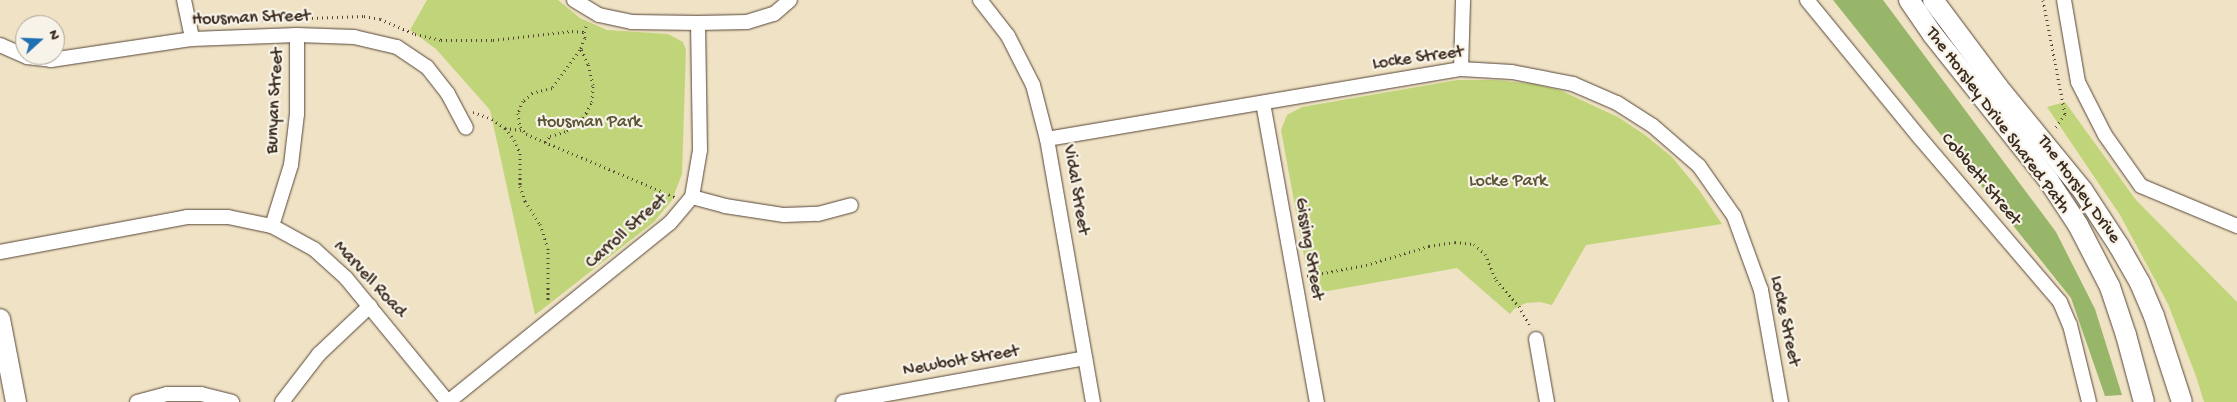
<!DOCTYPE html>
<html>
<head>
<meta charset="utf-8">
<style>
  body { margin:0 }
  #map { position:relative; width:2237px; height:402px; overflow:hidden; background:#f0e2c5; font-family:"Gochi Hand",sans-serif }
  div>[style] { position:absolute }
  .green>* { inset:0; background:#c0d579 }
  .forest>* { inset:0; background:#98b669 }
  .path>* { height:3px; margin-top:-1.5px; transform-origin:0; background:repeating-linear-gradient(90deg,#564637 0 1px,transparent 0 5px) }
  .roads { filter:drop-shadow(0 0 1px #564637) drop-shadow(0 0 1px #564637) }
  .street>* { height:14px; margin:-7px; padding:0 7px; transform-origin:7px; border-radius:7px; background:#fff }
  .secondary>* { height:20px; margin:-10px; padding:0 10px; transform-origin:10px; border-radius:10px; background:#fff }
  span { translate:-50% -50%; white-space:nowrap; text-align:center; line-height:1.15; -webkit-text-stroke:4.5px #f7f3e8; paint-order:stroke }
  .street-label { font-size:18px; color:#3b2a1e }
  .park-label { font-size:18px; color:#5c5535 }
  .north { position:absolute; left:15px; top:15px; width:50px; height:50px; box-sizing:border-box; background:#f7f3e8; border:1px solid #aca397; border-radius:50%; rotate:70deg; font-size:14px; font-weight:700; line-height:20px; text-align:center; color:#3b2a1e }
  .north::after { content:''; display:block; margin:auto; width:18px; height:22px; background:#1f6fb2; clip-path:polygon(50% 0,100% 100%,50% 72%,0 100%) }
</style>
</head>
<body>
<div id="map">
  <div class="green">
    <i style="clip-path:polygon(427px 0,558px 0,580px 18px,607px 30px,668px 34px,683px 42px,686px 50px,682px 174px,672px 200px,654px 222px,535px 315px,490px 110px,436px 49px,410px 30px)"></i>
    <i style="clip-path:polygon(1457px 80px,1496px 80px,1534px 84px,1562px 91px,1618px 117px,1645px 135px,1672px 157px,1699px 190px,1722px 224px,1586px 245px,1552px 305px,1540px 302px,1526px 303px,1514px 309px,1510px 314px,1457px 268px,1311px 294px,1281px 130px,1287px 115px,1302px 107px)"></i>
    <i style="clip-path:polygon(2065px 102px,2136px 200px,2237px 302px,2237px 402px,2204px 402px,2196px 376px,2168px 304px,2120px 215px,2047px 107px)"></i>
  </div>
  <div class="forest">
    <i style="clip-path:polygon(1833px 0,1883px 0,2056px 232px,2095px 309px,2122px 395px,2105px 396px,2071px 298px)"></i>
  </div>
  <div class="path">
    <i style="left:2043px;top:0;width:116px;rotate:79.1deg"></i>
    <i style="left:2065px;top:114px;width:18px;rotate:124deg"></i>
    <i style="left:252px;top:20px;width:112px;rotate:-2deg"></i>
    <i style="left:364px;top:16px;width:16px;rotate:11deg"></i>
    <i style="left:380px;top:19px;width:38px;rotate:23deg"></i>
    <i style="left:415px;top:34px;width:27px;rotate:13deg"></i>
    <i style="left:441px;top:40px;width:52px"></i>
    <i style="left:493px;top:40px;width:80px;rotate:-6.5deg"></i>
    <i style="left:572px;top:31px;width:12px;rotate:5deg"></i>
    <i style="left:584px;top:32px;width:9px;rotate:-72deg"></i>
    <i style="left:584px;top:32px;width:6px;rotate:81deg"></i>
    <i style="left:585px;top:38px;width:13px;rotate:113deg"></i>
    <i style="left:580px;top:50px;width:47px;rotate:126.4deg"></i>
    <i style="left:552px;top:88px;width:21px;rotate:166deg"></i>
    <i style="left:532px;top:93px;width:12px;rotate:138deg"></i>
    <i style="left:523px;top:101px;width:13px;rotate:113deg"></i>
    <i style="left:518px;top:113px;width:14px;rotate:82deg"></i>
    <i style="left:520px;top:127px;width:9px;rotate:49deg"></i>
    <i style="left:526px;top:134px;width:162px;rotate:22.9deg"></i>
    <i style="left:473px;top:112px;width:20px;rotate:20deg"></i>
    <i style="left:492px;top:119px;width:16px;rotate:35deg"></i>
    <i style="left:505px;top:128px;width:15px;rotate:53deg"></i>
    <i style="left:514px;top:140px;width:14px;rotate:65deg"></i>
    <i style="left:520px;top:153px;width:33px;rotate:90deg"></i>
    <i style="left:520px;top:186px;width:16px;rotate:72deg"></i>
    <i style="left:525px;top:201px;width:27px;rotate:57deg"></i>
    <i style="left:540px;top:224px;width:25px;rotate:72deg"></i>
    <i style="left:548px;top:248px;width:54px;rotate:90deg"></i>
    <i style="left:505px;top:128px;width:16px;rotate:7deg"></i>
    <i style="left:545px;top:142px;width:8px;rotate:-50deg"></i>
    <i style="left:550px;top:136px;width:18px;rotate:-16deg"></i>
    <i style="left:567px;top:131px;width:11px;rotate:-34deg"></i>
    <i style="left:576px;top:125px;width:16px;rotate:-50deg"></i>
    <i style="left:586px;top:113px;width:13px;rotate:-61deg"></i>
    <i style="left:592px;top:102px;width:17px;rotate:-87deg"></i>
    <i style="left:593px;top:85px;width:22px;rotate:-103deg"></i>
    <i style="left:588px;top:64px;width:17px;rotate:-115deg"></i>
    <i style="left:1307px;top:276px;width:60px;rotate:-10.6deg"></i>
    <i style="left:1366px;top:265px;width:66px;rotate:-16.8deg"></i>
    <i style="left:1429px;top:246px;width:26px;rotate:-9deg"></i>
    <i style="left:1455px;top:242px;width:19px;rotate:6deg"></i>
    <i style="left:1474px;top:244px;width:15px;rotate:42deg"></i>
    <i style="left:1485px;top:254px;width:28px;rotate:67deg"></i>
    <i style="left:1496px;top:280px;width:35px;rotate:49deg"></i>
    <i style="left:1519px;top:306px;width:25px;rotate:61deg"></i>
  </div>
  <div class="roads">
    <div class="street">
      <i style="left:184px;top:0;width:40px;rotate:78deg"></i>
      <i style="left:574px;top:0;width:29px;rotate:31deg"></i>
      <i style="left:599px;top:15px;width:33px;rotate:12deg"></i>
      <i style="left:631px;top:22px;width:67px;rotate:0.9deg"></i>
      <i style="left:698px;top:23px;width:49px;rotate:-1.2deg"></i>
      <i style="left:747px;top:22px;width:28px;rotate:-17deg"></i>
      <i style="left:774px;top:14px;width:21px;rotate:-41deg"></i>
      <i style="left:980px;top:0;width:46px;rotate:52.1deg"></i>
      <i style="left:1008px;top:36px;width:55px;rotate:63deg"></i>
      <i style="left:1033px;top:85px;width:56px;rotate:75.5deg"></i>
      <i style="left:1047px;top:139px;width:267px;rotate:80.1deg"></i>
      <i style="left:1807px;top:0;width:178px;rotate:50.7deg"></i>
      <i style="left:1920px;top:138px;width:216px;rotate:49.5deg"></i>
      <i style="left:2060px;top:302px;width:25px;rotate:67deg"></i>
      <i style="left:2070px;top:325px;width:79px;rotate:76.1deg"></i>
      <i style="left:2064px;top:0;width:83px;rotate:80.3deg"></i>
      <i style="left:2078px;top:82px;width:59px;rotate:63deg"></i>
      <i style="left:2105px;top:135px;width:62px;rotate:54.8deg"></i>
      <i style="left:2141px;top:186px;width:104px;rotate:22.6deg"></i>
      <i style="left:0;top:45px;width:30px;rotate:24deg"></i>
      <i style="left:27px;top:57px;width:24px;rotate:7deg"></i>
      <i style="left:51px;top:60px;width:143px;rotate:-8.5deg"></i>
      <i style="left:192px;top:39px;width:105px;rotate:-2.2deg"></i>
      <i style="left:297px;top:35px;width:57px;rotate:2deg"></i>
      <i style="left:354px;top:37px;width:44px;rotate:13.1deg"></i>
      <i style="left:397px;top:47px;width:36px;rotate:34deg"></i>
      <i style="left:427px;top:67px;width:34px;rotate:52deg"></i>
      <i style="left:448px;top:94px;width:38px;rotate:62deg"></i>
      <i style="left:1461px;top:69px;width:69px;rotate:-88.3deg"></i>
      <i style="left:1263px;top:103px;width:304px;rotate:79.8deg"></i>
      <i style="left:1047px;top:139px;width:420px;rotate:-9.6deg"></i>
      <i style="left:1461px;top:69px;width:51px;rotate:3.4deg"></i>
      <i style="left:1512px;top:72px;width:62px;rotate:11.1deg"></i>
      <i style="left:1573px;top:84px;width:48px;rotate:23.4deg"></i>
      <i style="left:1617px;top:103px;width:43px;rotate:32.6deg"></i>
      <i style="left:1653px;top:126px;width:61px;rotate:41deg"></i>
      <i style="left:1699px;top:166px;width:61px;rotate:55deg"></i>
      <i style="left:1734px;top:216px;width:79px;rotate:70deg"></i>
      <i style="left:1761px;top:290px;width:114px;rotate:79.9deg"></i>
      <i style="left:692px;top:197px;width:34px;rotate:15deg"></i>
      <i style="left:725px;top:206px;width:60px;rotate:8.7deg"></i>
      <i style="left:784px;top:215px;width:34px;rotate:-2deg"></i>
      <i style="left:818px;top:214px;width:34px;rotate:-15deg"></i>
      <i style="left:272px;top:226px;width:64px;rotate:-72.7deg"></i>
      <i style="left:291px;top:165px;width:51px;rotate:-83.3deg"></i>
      <i style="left:297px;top:114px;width:79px;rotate:-90deg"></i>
      <i style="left:0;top:252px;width:190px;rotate:-10.6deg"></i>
      <i style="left:187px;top:217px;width:41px"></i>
      <i style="left:228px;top:217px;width:45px;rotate:11.6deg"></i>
      <i style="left:272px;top:226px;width:48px;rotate:28.7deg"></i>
      <i style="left:314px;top:249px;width:43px;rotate:42.2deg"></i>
      <i style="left:346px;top:278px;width:161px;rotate:50.6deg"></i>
      <i style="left:1536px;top:339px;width:64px;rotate:80.1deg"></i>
      <i style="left:137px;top:402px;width:31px;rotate:-15deg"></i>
      <i style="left:167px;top:394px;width:34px"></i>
      <i style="left:201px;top:394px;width:32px;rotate:14deg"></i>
      <i style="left:282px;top:402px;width:61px;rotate:-52.4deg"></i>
      <i style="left:319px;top:354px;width:70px;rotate:-43.3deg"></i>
      <i style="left:448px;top:402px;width:285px;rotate:-38.9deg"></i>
      <i style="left:670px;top:223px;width:34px;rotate:-50deg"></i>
      <i style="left:692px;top:197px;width:48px;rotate:-80.3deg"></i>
      <i style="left:700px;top:150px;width:127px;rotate:-90.9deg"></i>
      <i style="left:843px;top:402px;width:246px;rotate:-10.3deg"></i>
    </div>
    <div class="secondary">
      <i style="left:1909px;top:0;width:42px;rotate:55.6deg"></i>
      <i style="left:1933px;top:35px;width:186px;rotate:51.5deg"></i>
      <i style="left:2049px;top:181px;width:53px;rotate:56.6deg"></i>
      <i style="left:2078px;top:225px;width:70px;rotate:62.7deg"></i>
      <i style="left:2110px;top:287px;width:51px;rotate:71.6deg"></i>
      <i style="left:2126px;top:335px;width:69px;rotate:75deg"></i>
      <i style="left:1933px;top:0;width:109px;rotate:53.2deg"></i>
      <i style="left:1998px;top:87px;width:134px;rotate:50.7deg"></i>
      <i style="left:2083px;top:191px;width:66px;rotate:56.8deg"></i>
      <i style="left:2119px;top:246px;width:43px;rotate:60.4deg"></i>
      <i style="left:2140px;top:283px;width:36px;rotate:67deg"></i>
      <i style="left:2154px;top:316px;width:90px;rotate:72deg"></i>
      <i style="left:0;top:319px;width:85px;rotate:79.1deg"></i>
    </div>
  </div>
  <div class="street-label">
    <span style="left:251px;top:19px;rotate:-2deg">Housman Street</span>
    <span style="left:1418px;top:59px;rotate:-8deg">Locke Street</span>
    <span style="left:276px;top:101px;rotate:-87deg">Bunyan Street</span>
    <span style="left:1997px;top:121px;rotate:53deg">The Horsley Drive Shared Path</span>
    <span style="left:1980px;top:180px;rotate:50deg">Cobbett Street</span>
    <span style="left:1075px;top:190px;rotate:80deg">Vidal Street</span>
    <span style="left:2078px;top:190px;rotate:54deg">The Horsley Drive</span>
    <span style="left:627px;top:232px;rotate:-42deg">Carroll Street</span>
    <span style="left:1308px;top:249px;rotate:80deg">Gissing Street</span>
    <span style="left:369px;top:280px;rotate:47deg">Marvell Road</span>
    <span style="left:1784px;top:321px;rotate:78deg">Locke Street</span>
    <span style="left:961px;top:362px;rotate:-10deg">Newbolt Street</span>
  </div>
  <div class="park-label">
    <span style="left:589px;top:123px">Housman Park</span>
    <span style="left:1508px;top:182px">Locke Park</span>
  </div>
  <div class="north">N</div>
</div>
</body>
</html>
